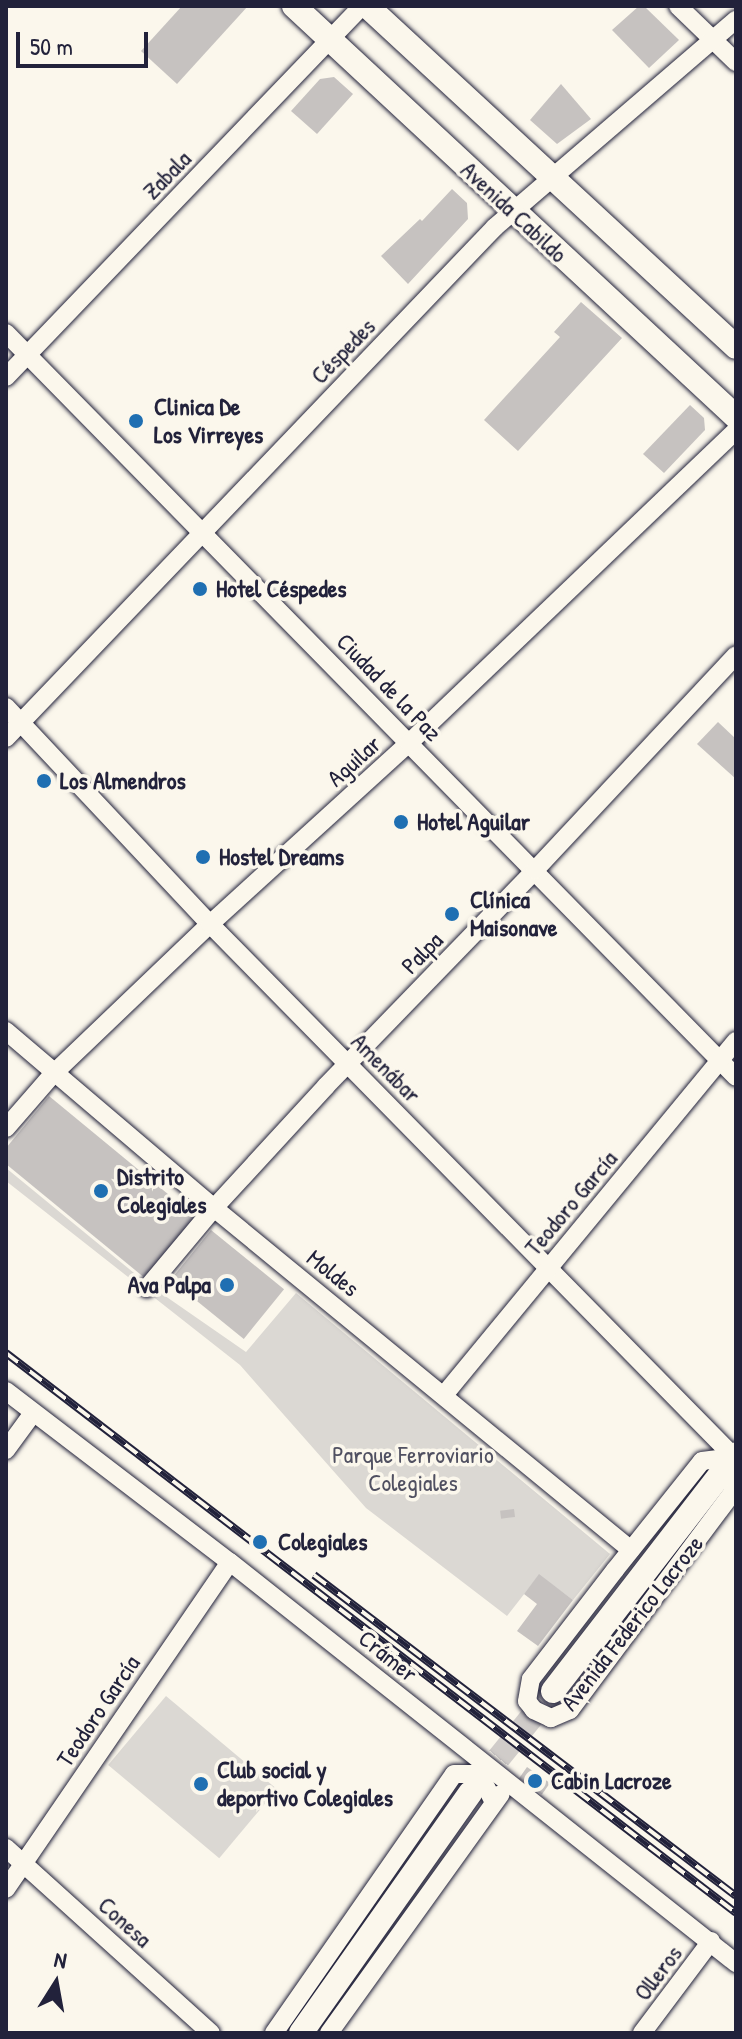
<!DOCTYPE html>
<html>
<head>
<meta charset="utf-8">
<style>
  body { margin:0 }
  #map { position:relative; width:742px; height:2039px; overflow:hidden; background:#fbf7ec; font-family:"Patrick Hand",sans-serif }
  div>[style] { position:absolute }
  .green>* { inset:0; background:#dbd8d3; transform-origin:0 0 }
  .building>* { inset:0; background:#c6c2c0; transform-origin:0 0 }
  .major-tunnel>* { height:24px; margin-top:-12px; transform-origin:0; background:repeating-linear-gradient(90deg,#d0ccc9 0 24px,transparent 0 36px) }
  .roads { filter:drop-shadow(0 0 2px #22223b) drop-shadow(0 0 2px #22223b) }
  .minor>* { height:18px; margin:-9px; padding:0 9px; transform-origin:9px; border-radius:9px; background:#fbf7ec }
  .major>* { height:24px; margin:-12px; padding:0 12px; transform-origin:12px; border-radius:12px; background:#fbf7ec }
  .rail>* { height:8px; margin-top:-4px; transform-origin:0; background:repeating-linear-gradient(90deg,#fbf7ec 0 15px,#22223b 0 30px); box-sizing:border-box; border-block:2px solid #22223b }
  .dots>* { width:22px; height:22px; translate:-50% -50%; box-sizing:border-box; border:4px solid #fbf7ec; border-radius:50% }
  span { translate:-50% -50%; white-space:nowrap; text-align:center; line-height:1.15; -webkit-text-stroke:7px #fbf7ec; paint-order:stroke }
  .street-label { font-size:24px; color:#22223b }
  .poi-label { font-size:24px; color:#22223b; font-weight:700 }
  .left { translate:0 -50%; text-align:left }
  .right { translate:-100% -50%; text-align:right }
  .park-label { font-size:24px; color:#505061 }
  .frame { position:absolute; inset:0; border:8px solid #22223b; pointer-events:none }
  .north { position:absolute; left:16px; top:1943px; width:80px; height:80px; -webkit-text-stroke:6px #fbf7ec; paint-order:stroke; rotate:11deg; font-size:22px; font-weight:700; line-height:32px; text-align:center; color:#22223b }
  .north::after { content:''; display:block; margin:auto; width:28px; height:36px; background:#22223b; clip-path:polygon(50% 0,100% 100%,50% 72%,0 100%) }
  .scale { position:absolute; left:16px; top:32px; width:132px; height:36px; box-sizing:border-box; border:4px solid #22223b; border-top:0; padding-left:10px; font-size:24px; line-height:28px; white-space:nowrap; color:#22223b; -webkit-text-stroke:6px #fbf7ec; paint-order:stroke }
</style>
</head>
<body>
<div id="map">
  <div class="green">
    <i style="clip-path:polygon(6px 1168px,145px 1282px,246px 1352px,296px 1293px,610px 1554px,573px 1600px,539px 1575px,507px 1616px,366px 1508px,240px 1365px,6px 1181px)"></i>
    <i style="left:166px;top:1696px;width:145px;height:90px;rotate:40deg"></i>
  </div>
  <div class="building">
    <i style="clip-path:polygon(182px 6px,248px 6px,177px 84px,141px 51px)"></i>
    <i style="clip-path:polygon(639px 6px,644px 6px,679px 40px,649px 68px,612px 30px)"></i>
    <i style="clip-path:polygon(334px 77px,353px 94px,317px 134px,291px 111px,320px 79px)"></i>
    <i style="clip-path:polygon(561px 84px,591px 119px,557px 144px,530px 120px)"></i>
    <i style="clip-path:polygon(452px 189px,467px 203px,468px 219px,408px 284px,381px 256px,420px 219px,422px 221px)"></i>
    <i style="clip-path:polygon(581px 302px,622px 338px,518px 451px,484px 420px,560px 337px,554px 332px)"></i>
    <i style="clip-path:polygon(690px 405px,704px 418px,705px 430px,664px 473px,643px 454px)"></i>
    <i style="clip-path:polygon(718px 722px,736px 739px,736px 779px,697px 744px)"></i>
    <i style="clip-path:polygon(49px 1096px,197px 1218px,146px 1279px,6px 1164px,6px 1148px)"></i>
    <i style="left:211px;top:1230px;width:94px;height:64px;rotate:39deg"></i>
    <i style="left:514px;top:1509px;width:8px;height:14px;rotate:83deg"></i>
    <i style="clip-path:polygon(539px 1574px,573px 1600px,538px 1646px,517px 1631px,537px 1604px,524px 1594px)"></i>
    <i style="left:527px;top:1767px;width:28px;height:14px;rotate:35deg"></i>
  </div>
  <div class="major-tunnel">
    <i style="left:476px;top:1786px;width:122px;rotate:-51deg"></i>
  </div>
  <div class="roads">
    <div class="minor">
      <i style="left:678px;top:6px;width:81px;rotate:44deg"></i>
      <i style="left:6px;top:333px;width:1042px;rotate:45.54deg"></i>
      <i style="left:6px;top:377px;width:514px;rotate:-46.18deg"></i>
      <i style="left:6px;top:707px;width:298px;rotate:46.8deg"></i>
      <i style="left:210px;top:924px;width:750px;rotate:45.49deg"></i>
      <i style="left:6px;top:738px;width:707px;rotate:-46.26deg"></i>
      <i style="left:495px;top:227px;width:318px;rotate:-40.7deg"></i>
      <i style="left:6px;top:1031px;width:273px;rotate:40.4deg"></i>
      <i style="left:214px;top:1208px;width:539px;rotate:39.36deg"></i>
      <i style="left:6px;top:1128px;width:72px;rotate:-49deg"></i>
      <i style="left:53px;top:1074px;width:217px;rotate:-43.7deg"></i>
      <i style="left:210px;top:924px;width:269px;rotate:-42.3deg"></i>
      <i style="left:409px;top:743px;width:453px;rotate:-43.7deg"></i>
      <i style="left:147px;top:1288px;width:104px;rotate:-50.1deg"></i>
      <i style="left:214px;top:1208px;width:166px;rotate:-47.4deg"></i>
      <i style="left:326px;top:1086px;width:301px;rotate:-45.9deg"></i>
      <i style="left:535px;top:870px;width:294px;rotate:-46.9deg"></i>
      <i style="left:6px;top:1391px;width:282px;rotate:37.4deg"></i>
      <i style="left:230px;top:1562px;width:646px;rotate:38.4deg"></i>
      <i style="left:444px;top:1395px;width:459px;rotate:-50.5deg"></i>
      <i style="left:6px;top:1450px;width:46px;rotate:-53.9deg"></i>
      <i style="left:734px;top:1457px;width:35px;rotate:92deg"></i>
      <i style="left:733px;top:1492px;width:272px;rotate:126.8deg"></i>
      <i style="left:570px;top:1710px;width:21px;rotate:157deg"></i>
      <i style="left:551px;top:1718px;width:19px;rotate:-155deg"></i>
      <i style="left:534px;top:1710px;width:11px;rotate:-128deg"></i>
      <i style="left:527px;top:1701px;width:22px;rotate:-80deg"></i>
      <i style="left:531px;top:1679px;width:138px;rotate:-52.4deg"></i>
      <i style="left:615px;top:1570px;width:139px;rotate:-51.4deg"></i>
      <i style="left:702px;top:1461px;width:32px;rotate:-7deg"></i>
      <i style="left:6px;top:1848px;width:276px;rotate:42.1deg"></i>
      <i style="left:6px;top:1889px;width:396px;rotate:-55.6deg"></i>
      <i style="left:274px;top:2033px;width:315px;rotate:-55.2deg"></i>
      <i style="left:454px;top:1774px;width:18px"></i>
      <i style="left:472px;top:1774px;width:11px;rotate:27deg"></i>
      <i style="left:482px;top:1779px;width:25px;rotate:63deg"></i>
      <i style="left:329px;top:2033px;width:294px;rotate:-54.3deg"></i>
      <i style="left:642px;top:2033px;width:115px;rotate:-53.1deg"></i>
    </div>
    <div class="major">
      <i style="left:294px;top:6px;width:604px;rotate:42.92deg"></i>
      <i style="left:367px;top:6px;width:502px;rotate:42.74deg"></i>
      <i style="left:553px;top:1691px;width:299px;rotate:-52.3deg"></i>
      <i style="left:301px;top:2033px;width:294px;rotate:-54.8deg"></i>
    </div>
  </div>
  <div class="rail">
    <i style="left:6px;top:1353px;width:920px;rotate:37.49deg"></i>
    <i style="left:314px;top:1575px;width:530px;rotate:37.26deg"></i>
  </div>
  <div class="dots">
    <i style="left:136px;top:421px;background:#1f6fb2"></i>
    <i style="left:200px;top:589px;background:#1f6fb2"></i>
    <i style="left:44px;top:781px;background:#1f6fb2"></i>
    <i style="left:401px;top:822px;background:#1f6fb2"></i>
    <i style="left:203px;top:857px;background:#1f6fb2"></i>
    <i style="left:452px;top:914px;background:#1f6fb2"></i>
    <i style="left:101px;top:1191px;background:#1f6fb2"></i>
    <i style="left:227px;top:1285px;background:#1f6fb2"></i>
    <i style="left:260px;top:1542px;background:#1f6fb2"></i>
    <i style="left:535px;top:1781px;background:#1f6fb2"></i>
    <i style="left:201px;top:1784px;background:#1f6fb2"></i>
  </div>
  <div class="street-label">
    <span style="left:167px;top:175px;rotate:-46deg">Zabala</span>
    <span style="left:514px;top:212px;rotate:43deg">Avenida Cabildo</span>
    <span style="left:343px;top:351px;rotate:-46deg">Céspedes</span>
    <span style="left:389px;top:687px;rotate:46deg">Ciudad de la Paz</span>
    <span style="left:354px;top:761px;rotate:-42deg">Aguilar</span>
    <span style="left:422px;top:953px;rotate:-46deg">Palpa</span>
    <span style="left:386px;top:1068px;rotate:45deg">Amenábar</span>
    <span style="left:571px;top:1203px;rotate:-50deg">Teodoro García</span>
    <span style="left:333px;top:1273px;rotate:39deg">Moldes</span>
    <span style="left:632px;top:1623px;rotate:-52deg">Avenida Federico Lacroze</span>
    <span style="left:388px;top:1656px;rotate:39deg">Crámer</span>
    <span style="left:98px;top:1711px;rotate:-56deg">Teodoro García</span>
    <span style="left:125px;top:1922px;rotate:42deg">Conesa</span>
    <span style="left:658px;top:1973px;rotate:-53deg">Olleros</span>
  </div>
  <div class="poi-label">
    <span class="left" style="left:154px;top:421px">Clinica De<br>Los Virreyes</span>
    <span class="left" style="left:216px;top:589px">Hotel Céspedes</span>
    <span class="left" style="left:60px;top:781px">Los Almendros</span>
    <span class="left" style="left:417px;top:822px">Hotel Aguilar</span>
    <span class="left" style="left:219px;top:857px">Hostel Dreams</span>
    <span class="left" style="left:470px;top:914px">Clínica<br>Maisonave</span>
    <span class="left" style="left:117px;top:1191px">Distrito<br>Colegiales</span>
    <span class="right" style="left:211px;top:1285px">Ava Palpa</span>
    <span class="left" style="left:278px;top:1542px">Colegiales</span>
    <span class="left" style="left:217px;top:1784px">Club social y<br>deportivo Colegiales</span>
    <span class="left" style="left:551px;top:1781px">Cabin Lacroze</span>
  </div>
  <div class="park-label">
    <span style="left:413px;top:1469px">Parque Ferroviario<br>Colegiales</span>
  </div>
  <div class="frame"></div>
  <div class="north">N</div>
  <div class="scale">50 m</div>
</div>
</body>
</html>
